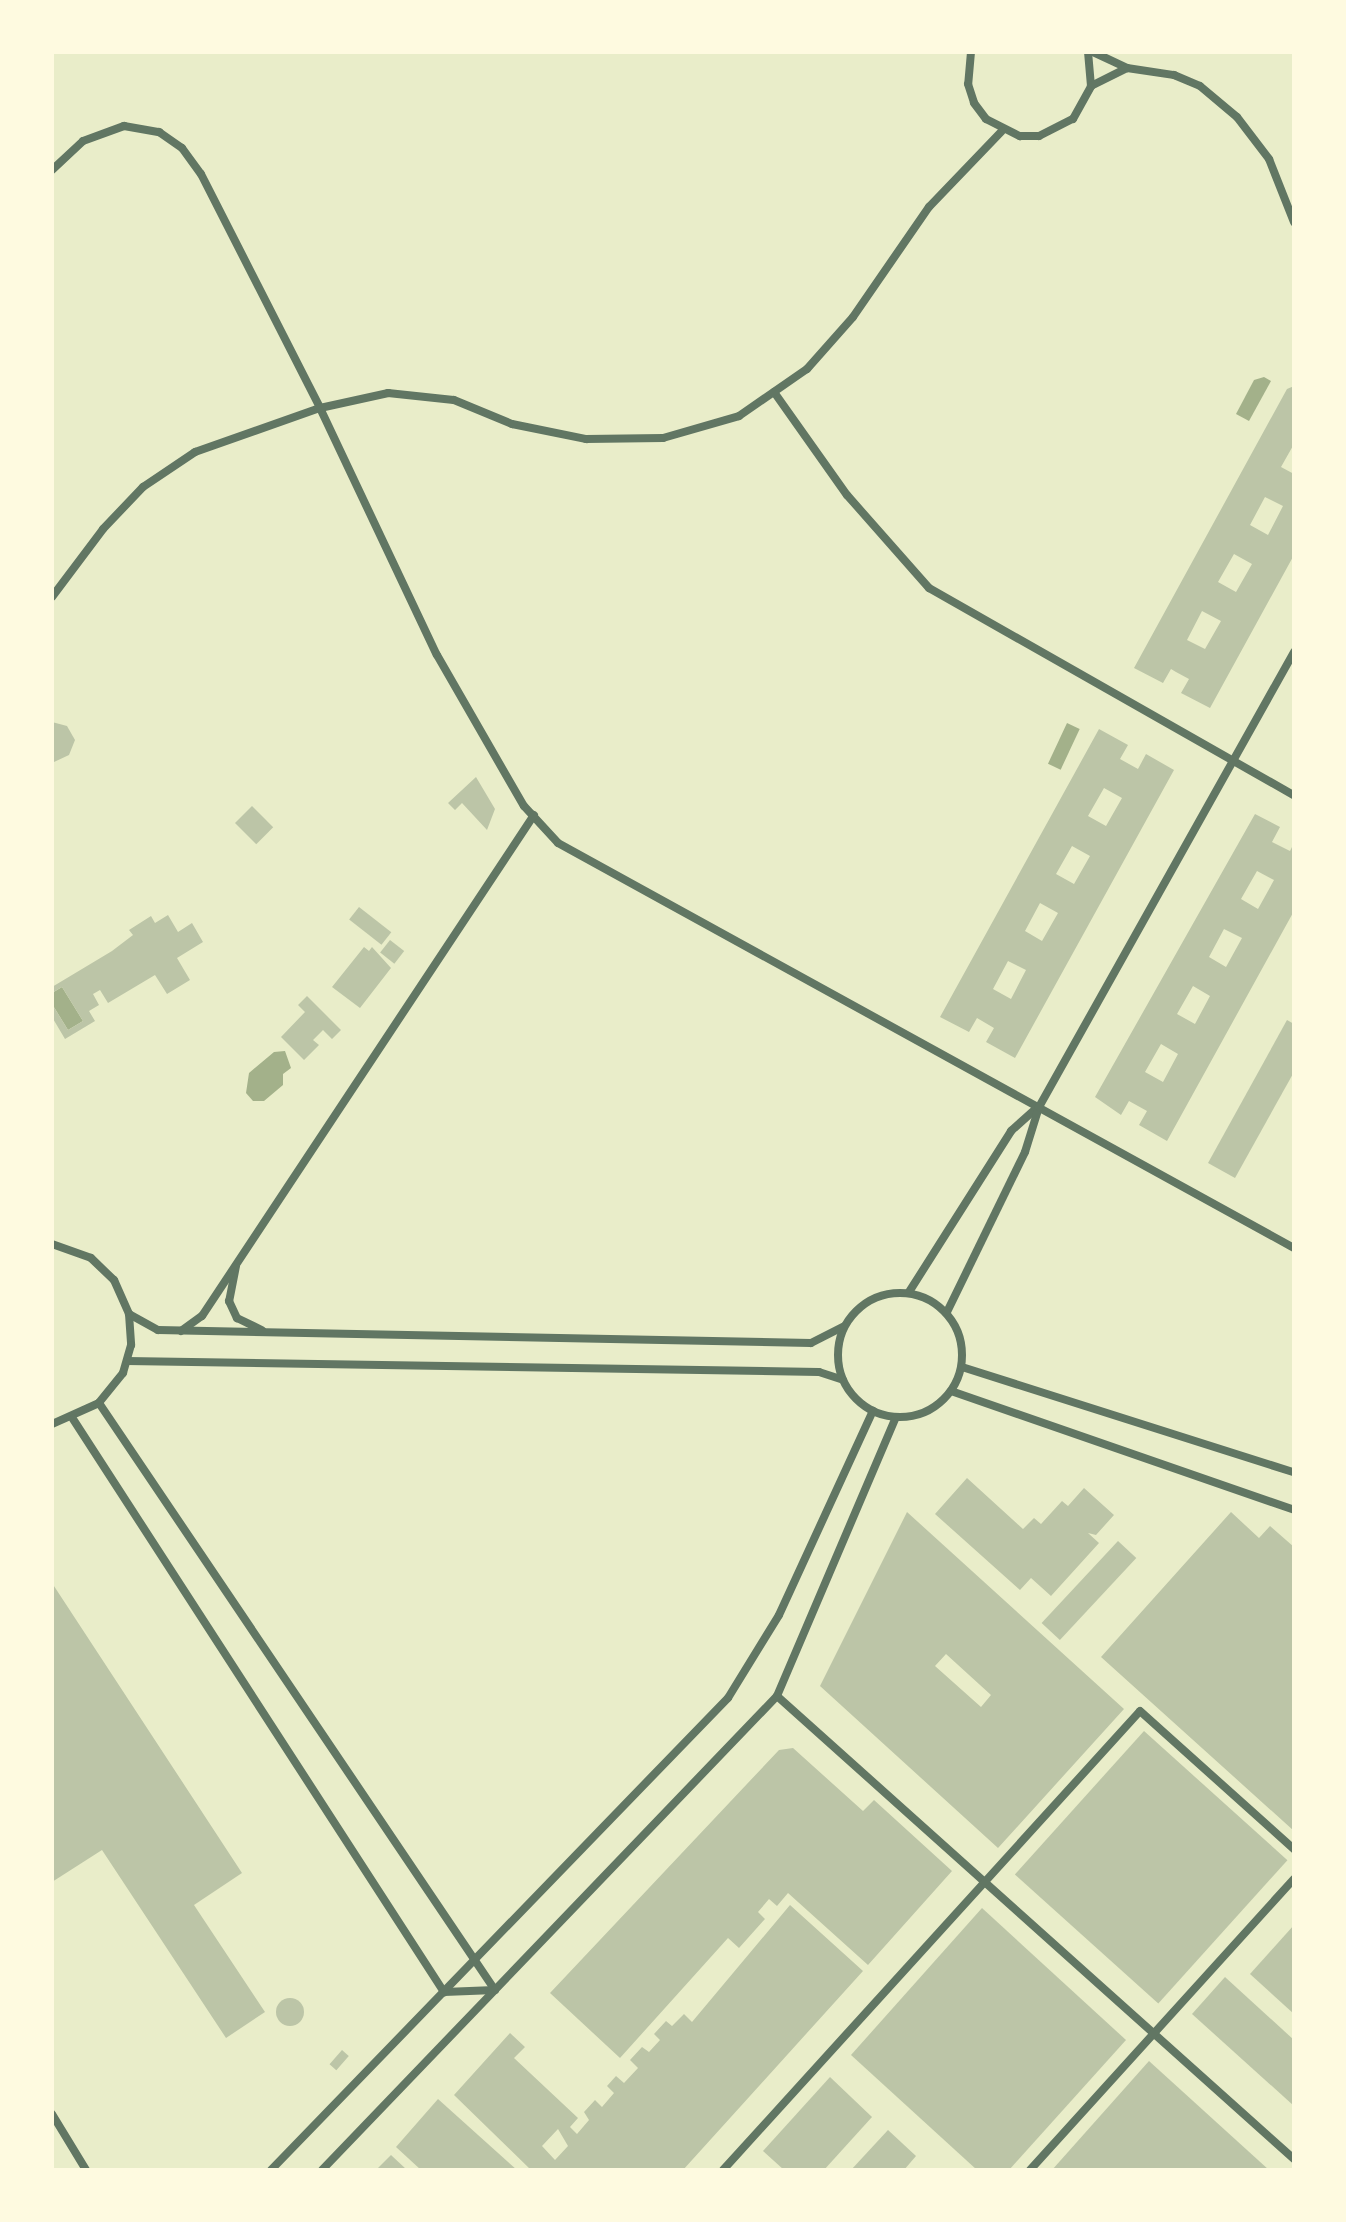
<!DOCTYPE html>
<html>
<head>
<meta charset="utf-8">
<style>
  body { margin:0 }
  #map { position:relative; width:1346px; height:2222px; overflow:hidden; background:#e9edc9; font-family:Commissioner,sans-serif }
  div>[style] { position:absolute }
  .water>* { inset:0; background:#a3b18a; transform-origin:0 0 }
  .building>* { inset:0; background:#bcc5a7; transform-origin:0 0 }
  .round { border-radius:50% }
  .minor>* { height:8px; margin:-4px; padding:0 4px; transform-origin:4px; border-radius:4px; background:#617663 }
  .minor>.ring { margin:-4px; padding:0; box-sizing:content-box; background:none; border:8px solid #617663; border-radius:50% }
  span { translate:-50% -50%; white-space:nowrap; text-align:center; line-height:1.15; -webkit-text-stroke:6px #fefae0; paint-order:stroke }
  .frame { position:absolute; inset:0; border:54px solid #fefae0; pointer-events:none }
</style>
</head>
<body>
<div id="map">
  <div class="water">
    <i style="clip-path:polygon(1264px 377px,1271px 381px,1249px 421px,1236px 414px,1254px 380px)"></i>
    <i style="left:1067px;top:723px;width:14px;height:45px;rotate:25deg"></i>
    <i style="clip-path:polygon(62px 987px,83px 1021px,68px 1030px,52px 1004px,52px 993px)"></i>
    <i style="clip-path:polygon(285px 1051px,291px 1068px,283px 1074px,283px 1085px,264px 1101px,253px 1101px,246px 1093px,249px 1073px,274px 1052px)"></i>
  </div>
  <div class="building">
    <i style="clip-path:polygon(evenodd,1294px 386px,1294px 444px,1281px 467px,1294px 474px,1294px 555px,1210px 708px,1181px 693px,1189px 679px,1176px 672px,1171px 669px,1163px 683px,1134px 668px,1287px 389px,1294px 386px,1265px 497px,1283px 506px,1268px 535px,1250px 525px,1265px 497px,1294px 386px,1234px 554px,1252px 564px,1236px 592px,1218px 582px,1234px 554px,1294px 386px,1202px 611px,1221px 621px,1205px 649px,1187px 640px,1202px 611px)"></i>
    <i style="clip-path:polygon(52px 722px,67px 726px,75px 740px,69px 755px,54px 762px)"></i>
    <i style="clip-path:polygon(evenodd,1099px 729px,1128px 745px,1120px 759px,1138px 769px,1146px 754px,1174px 770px,1015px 1058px,986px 1042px,994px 1028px,977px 1018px,969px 1032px,940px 1017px,1099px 729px,1104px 788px,1122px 798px,1106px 826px,1088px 816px,1104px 788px,1099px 729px,1072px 846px,1090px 856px,1074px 884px,1056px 874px,1072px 846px,1099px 729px,1040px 903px,1058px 913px,1042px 941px,1025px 931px,1040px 903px,1099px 729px,1008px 961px,1026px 970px,1011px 999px,993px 989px,1008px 961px)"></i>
    <i style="clip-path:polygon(476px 777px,495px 809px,487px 830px,462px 803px,455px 810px,448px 803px)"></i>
    <i style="left:252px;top:806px;width:30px;height:24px;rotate:45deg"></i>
    <i style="clip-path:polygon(evenodd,1255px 814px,1280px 827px,1272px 842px,1290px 851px,1294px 843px,1294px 911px,1167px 1141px,1139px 1125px,1147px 1111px,1129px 1101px,1121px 1115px,1095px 1097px,1255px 814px,1257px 871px,1274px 880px,1258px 909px,1241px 899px,1257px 871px,1255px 814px,1224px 929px,1242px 938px,1226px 967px,1209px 957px,1224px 929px,1255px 814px,1193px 986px,1210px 996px,1195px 1024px,1177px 1014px,1193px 986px,1255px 814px,1161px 1044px,1178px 1054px,1163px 1082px,1145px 1072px,1161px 1044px)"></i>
    <i style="left:359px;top:907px;width:41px;height:16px;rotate:38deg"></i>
    <i style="clip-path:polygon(168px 915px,178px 932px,192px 923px,203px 942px,177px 958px,190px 980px,167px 994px,155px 975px,108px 1003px,100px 990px,93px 994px,99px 1005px,89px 1011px,95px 1021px,65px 1039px,52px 1017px,52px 1004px,68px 1030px,83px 1021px,62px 987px,52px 993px,52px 987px,112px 951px,133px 935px,129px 930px,151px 916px,155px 923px)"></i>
    <i style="left:390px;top:940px;width:18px;height:16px;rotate:38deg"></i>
    <i style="clip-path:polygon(364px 947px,369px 951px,372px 947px,391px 968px,360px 1008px,332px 987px)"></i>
    <i style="clip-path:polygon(307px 996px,341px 1030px,332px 1039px,323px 1030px,313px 1040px,319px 1045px,304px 1060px,281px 1037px,305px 1012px,298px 1005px)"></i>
    <i style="clip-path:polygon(1287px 1020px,1294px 1024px,1294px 1072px,1235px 1178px,1208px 1163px)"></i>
    <i style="clip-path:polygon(967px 1478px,1023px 1529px,1034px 1518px,1041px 1524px,1062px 1501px,1068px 1506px,1084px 1488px,1114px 1515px,1096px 1535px,1088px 1533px,1099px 1543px,1051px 1596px,1031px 1578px,1020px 1590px,935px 1514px)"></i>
    <i style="clip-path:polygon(evenodd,907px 1512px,1124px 1709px,998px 1848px,820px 1686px,907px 1512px,946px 1654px,991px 1695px,981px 1707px,935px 1666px,946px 1654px)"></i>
    <i style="clip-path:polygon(1231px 1512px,1259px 1538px,1270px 1526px,1294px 1547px,1294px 1831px,1101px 1657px)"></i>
    <i style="left:1118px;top:1541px;width:25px;height:112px;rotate:43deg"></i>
    <i style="clip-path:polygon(52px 1583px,242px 1873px,194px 1905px,265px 2012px,226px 2038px,102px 1850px,52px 1882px)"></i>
    <i style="left:1144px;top:1731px;width:193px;height:193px;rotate:42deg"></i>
    <i style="clip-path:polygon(793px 1748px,863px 1811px,874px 1800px,952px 1871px,868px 1965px,788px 1893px,777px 1906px,769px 1899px,758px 1912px,765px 1919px,739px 1948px,728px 1938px,620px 2058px,550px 1993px,779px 1750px)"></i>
    <i style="clip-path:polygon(evenodd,790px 1905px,863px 1971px,683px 2170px,531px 2170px,454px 2095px,510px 2033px,525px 2047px,514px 2058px,578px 2118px,570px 2127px,577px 2134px,589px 2120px,584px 2112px,595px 2100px,602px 2107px,614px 2093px,607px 2086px,616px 2076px,624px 2083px,638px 2068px,630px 2060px,642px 2047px,649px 2052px,660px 2040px,654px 2034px,666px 2021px,672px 2026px,684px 2014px,692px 2022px,790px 1905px,558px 2129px,568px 2146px,555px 2160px,542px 2146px,558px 2129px)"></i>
    <i style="clip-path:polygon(982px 1908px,1126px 2040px,1009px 2170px,977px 2170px,851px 2055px)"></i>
    <i style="clip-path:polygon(1294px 1925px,1294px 2014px,1250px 1974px)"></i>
    <i style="clip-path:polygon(1225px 1977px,1294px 2040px,1294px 2106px,1192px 2014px)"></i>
    <i class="round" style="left:276px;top:1998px;width:28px;height:28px"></i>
    <i style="left:342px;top:2050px;width:9px;height:19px;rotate:41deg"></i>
    <i style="clip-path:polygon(1149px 2061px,1269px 2170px,1052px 2170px)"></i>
    <i style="clip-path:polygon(830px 2077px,872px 2117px,824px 2170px,784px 2170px,763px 2151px)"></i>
    <i style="clip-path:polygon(438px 2099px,517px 2170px,421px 2170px,396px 2147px)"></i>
    <i style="clip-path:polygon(888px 2130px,916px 2156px,904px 2170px,851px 2170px)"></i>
    <i style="clip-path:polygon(391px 2155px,407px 2170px,376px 2170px)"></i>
  </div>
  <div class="minor">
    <i style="left:971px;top:52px;width:32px;rotate:95deg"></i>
    <i style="left:968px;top:84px;width:20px;rotate:72deg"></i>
    <i style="left:974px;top:103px;width:20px;rotate:53deg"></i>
    <i style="left:986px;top:119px;width:38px;rotate:27deg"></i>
    <i style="left:1020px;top:136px;width:19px"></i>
    <i style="left:1039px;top:136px;width:38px;rotate:-27deg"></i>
    <i style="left:1073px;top:119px;width:38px;rotate:-61deg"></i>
    <i style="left:1091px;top:86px;width:34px;rotate:-95deg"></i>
    <i style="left:1093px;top:52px;width:38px;rotate:25deg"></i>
    <i style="left:1127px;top:68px;width:48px;rotate:8.5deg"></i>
    <i style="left:1174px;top:75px;width:28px;rotate:23deg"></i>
    <i style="left:1200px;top:86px;width:48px;rotate:40deg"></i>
    <i style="left:1237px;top:117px;width:53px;rotate:52.7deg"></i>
    <i style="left:1269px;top:159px;width:68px;rotate:68.4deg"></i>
    <i style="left:1091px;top:86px;width:40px;rotate:-26.6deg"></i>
    <i style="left:52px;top:170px;width:42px;rotate:-43.1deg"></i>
    <i style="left:83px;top:141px;width:44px;rotate:-20.1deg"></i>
    <i style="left:124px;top:126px;width:36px;rotate:10deg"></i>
    <i style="left:159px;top:132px;width:28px;rotate:35deg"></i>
    <i style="left:182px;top:148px;width:32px;rotate:54deg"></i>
    <i style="left:201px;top:174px;width:263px;rotate:63deg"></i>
    <i style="left:320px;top:408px;width:273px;rotate:64.7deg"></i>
    <i style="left:437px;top:655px;width:174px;rotate:60.1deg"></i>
    <i style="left:524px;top:806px;width:50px;rotate:47.4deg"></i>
    <i style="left:558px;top:843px;width:840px;rotate:28.82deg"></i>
    <i style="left:774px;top:392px;width:126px;rotate:54.7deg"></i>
    <i style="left:847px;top:495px;width:124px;rotate:48.6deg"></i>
    <i style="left:929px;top:588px;width:420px;rotate:29.6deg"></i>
    <i style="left:52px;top:597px;width:85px;rotate:-53.1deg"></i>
    <i style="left:103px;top:529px;width:58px;rotate:-46.4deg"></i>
    <i style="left:143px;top:487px;width:63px;rotate:-33.9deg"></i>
    <i style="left:195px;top:452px;width:133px;rotate:-19.4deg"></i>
    <i style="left:320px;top:408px;width:70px;rotate:-12.4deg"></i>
    <i style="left:388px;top:393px;width:66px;rotate:6.1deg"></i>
    <i style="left:454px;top:400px;width:63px;rotate:22.5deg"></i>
    <i style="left:512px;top:424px;width:76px;rotate:11.5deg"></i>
    <i style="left:586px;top:439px;width:77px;rotate:-0.7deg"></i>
    <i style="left:663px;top:438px;width:79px;rotate:-16.1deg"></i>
    <i style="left:739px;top:416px;width:83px;rotate:-34.7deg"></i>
    <i style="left:807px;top:369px;width:69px;rotate:-48.5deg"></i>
    <i style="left:853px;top:317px;width:134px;rotate:-55.4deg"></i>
    <i style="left:929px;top:207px;width:105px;rotate:-46.2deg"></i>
    <i style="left:52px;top:1244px;width:41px;rotate:19.7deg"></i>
    <i style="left:91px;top:1258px;width:32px;rotate:44deg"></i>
    <i style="left:114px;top:1280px;width:37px;rotate:66deg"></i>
    <i style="left:129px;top:1314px;width:31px;rotate:86deg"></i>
    <i style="left:131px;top:1345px;width:29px;rotate:106deg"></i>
    <i style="left:123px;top:1373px;width:38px;rotate:129deg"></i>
    <i style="left:99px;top:1403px;width:51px;rotate:155.9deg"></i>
    <i style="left:236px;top:1266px;width:36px;rotate:101deg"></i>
    <i style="left:229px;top:1301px;width:19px;rotate:65deg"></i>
    <i style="left:237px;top:1318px;width:28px;rotate:26deg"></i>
    <i style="left:909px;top:1292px;width:191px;rotate:-57.6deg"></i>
    <i style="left:1011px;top:1131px;width:36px;rotate:-42deg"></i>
    <i class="ring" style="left:838px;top:1293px;width:116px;height:116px"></i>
    <i style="left:947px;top:1312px;width:178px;rotate:-64deg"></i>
    <i style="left:1025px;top:1152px;width:47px;rotate:-72.7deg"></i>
    <i style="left:1039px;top:1107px;width:522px;rotate:-60.73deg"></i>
    <i style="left:129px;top:1314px;width:33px;rotate:29deg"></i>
    <i style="left:158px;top:1330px;width:653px;rotate:1.14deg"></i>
    <i style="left:811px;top:1343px;width:37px;rotate:-27deg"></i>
    <i style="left:181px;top:1331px;width:26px;rotate:-36deg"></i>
    <i style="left:202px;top:1316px;width:601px;rotate:-56.47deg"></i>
    <i style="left:127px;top:1361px;width:692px;rotate:0.91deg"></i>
    <i style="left:819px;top:1372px;width:25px;rotate:18deg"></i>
    <i style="left:962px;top:1367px;width:348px;rotate:17.6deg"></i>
    <i style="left:951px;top:1391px;width:363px;rotate:19.1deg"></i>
    <i style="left:99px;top:1403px;width:708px;rotate:56deg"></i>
    <i style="left:73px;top:1419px;width:683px;rotate:57.08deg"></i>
    <i style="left:444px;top:1992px;width:51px;rotate:-2.2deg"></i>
    <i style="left:777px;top:1696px;width:694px;rotate:41.85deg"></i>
    <i style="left:52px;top:2114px;width:66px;rotate:58.7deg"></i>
    <i style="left:271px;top:2170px;width:657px;rotate:-45.93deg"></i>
    <i style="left:728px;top:1698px;width:97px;rotate:-58.4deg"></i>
    <i style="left:779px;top:1615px;width:225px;rotate:-65.3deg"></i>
    <i style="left:322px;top:2170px;width:657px;rotate:-46.17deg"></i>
    <i style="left:777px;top:1696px;width:303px;rotate:-66.9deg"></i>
    <i style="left:723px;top:2170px;width:620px;rotate:-47.74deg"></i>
    <i style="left:1140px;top:1711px;width:207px;rotate:41.9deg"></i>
    <i style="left:1030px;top:2170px;width:393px;rotate:-47.8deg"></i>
  </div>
  <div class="frame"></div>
</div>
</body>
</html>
